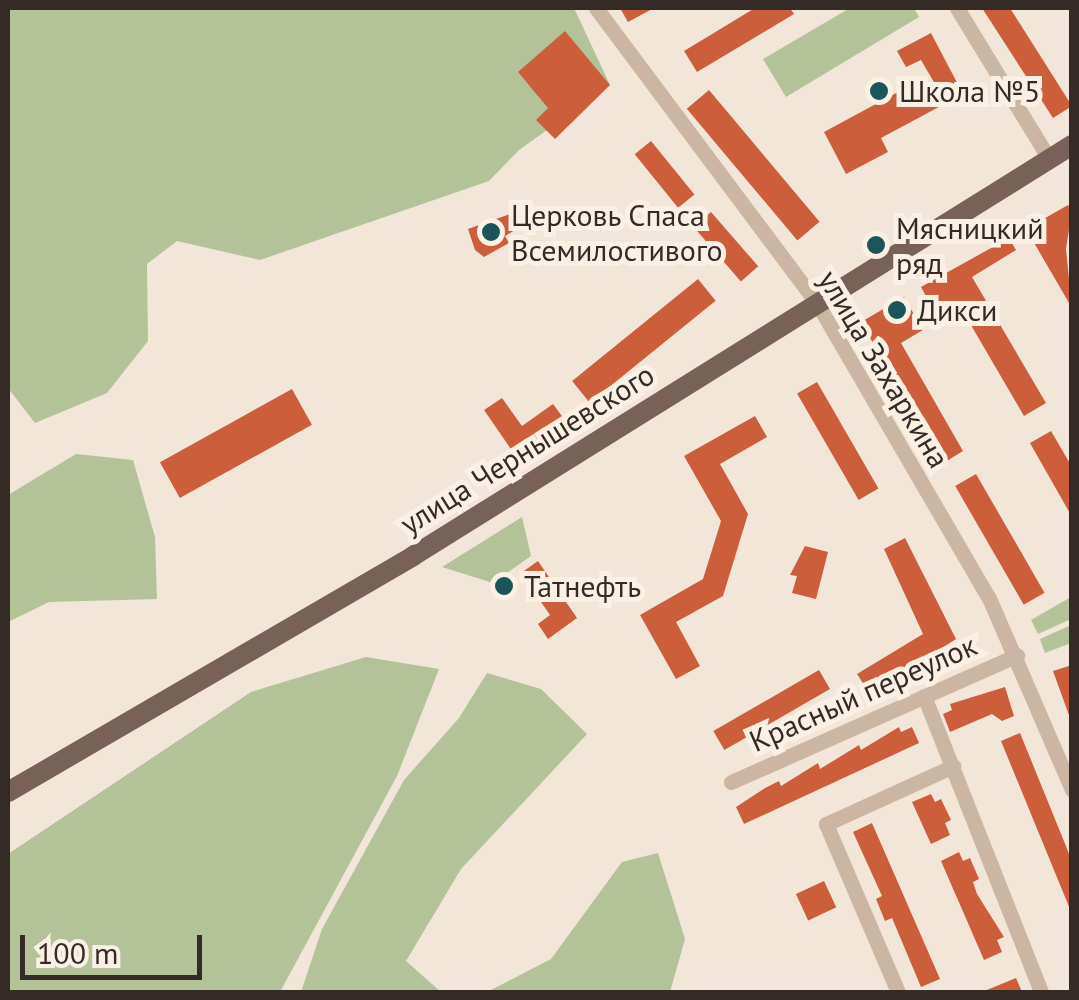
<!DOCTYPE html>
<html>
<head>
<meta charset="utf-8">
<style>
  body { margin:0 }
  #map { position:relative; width:1079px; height:1000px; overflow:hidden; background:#f2e6d8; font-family:"PT Sans",sans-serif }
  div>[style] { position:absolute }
  .green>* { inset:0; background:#b4c297 }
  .building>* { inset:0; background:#cc5e3c; transform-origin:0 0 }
  .minor>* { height:15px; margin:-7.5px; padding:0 7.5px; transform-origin:7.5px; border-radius:7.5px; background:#cbb5a3 }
  .major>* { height:20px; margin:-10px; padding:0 10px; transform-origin:10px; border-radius:10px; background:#786156 }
  .dots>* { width:28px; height:28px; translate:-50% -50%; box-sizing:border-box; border:5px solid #faf0e4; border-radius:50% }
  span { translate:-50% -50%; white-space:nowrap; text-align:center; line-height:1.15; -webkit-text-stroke:10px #faf0e4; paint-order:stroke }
  .poi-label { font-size:30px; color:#352b26 }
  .left { translate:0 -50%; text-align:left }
  .street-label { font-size:30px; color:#352b26 }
  .frame { position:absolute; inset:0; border:10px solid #352b26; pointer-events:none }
  .scale { position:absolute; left:20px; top:935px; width:182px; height:45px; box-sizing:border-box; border:5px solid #352b26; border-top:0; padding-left:12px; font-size:30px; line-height:35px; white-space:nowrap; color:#352b26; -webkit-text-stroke:8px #faf0e4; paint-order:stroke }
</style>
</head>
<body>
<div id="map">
  <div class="green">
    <i style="clip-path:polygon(8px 8px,574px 8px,610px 85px,519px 150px,489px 181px,260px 260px,177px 241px,147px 264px,148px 341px,107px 393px,35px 423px,8px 388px)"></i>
    <i style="clip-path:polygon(850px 8px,914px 8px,919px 17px,786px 97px,763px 59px)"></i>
    <i style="clip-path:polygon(76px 454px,133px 460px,155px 537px,157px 599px,49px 602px,8px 622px,8px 495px)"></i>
    <i style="clip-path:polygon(522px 517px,531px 556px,493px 583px,442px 567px)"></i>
    <i style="clip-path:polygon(1071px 597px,1071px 619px,1038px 634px,1031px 620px)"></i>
    <i style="clip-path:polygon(1071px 625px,1071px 643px,1045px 653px,1040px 639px)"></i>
    <i style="clip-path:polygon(366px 657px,439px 669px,397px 776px,280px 992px,8px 992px,8px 854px,251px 692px)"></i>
    <i style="clip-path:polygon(487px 673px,541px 689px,587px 734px,461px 869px,406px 961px,441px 992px,301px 992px,322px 929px,404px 780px,459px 718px)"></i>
    <i style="clip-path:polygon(658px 853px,685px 939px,670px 992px,487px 992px,551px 959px,622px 862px)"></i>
  </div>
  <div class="building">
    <i style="clip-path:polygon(620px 8px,654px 8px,628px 22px)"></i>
    <i style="clip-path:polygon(755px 8px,790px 8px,794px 14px,697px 72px,684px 51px)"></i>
    <i style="clip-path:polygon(982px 8px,1010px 8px,1072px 106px,1053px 118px)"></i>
    <i style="clip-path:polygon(565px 31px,610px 85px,555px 139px,536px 120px,548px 108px,518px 72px)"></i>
    <i style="clip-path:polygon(931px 33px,963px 94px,881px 138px,888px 152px,846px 174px,824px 132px,898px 92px,903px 101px,935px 84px,921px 60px,906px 67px,897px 51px)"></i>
    <i style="left:709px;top:90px;width:172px;height:29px;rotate:50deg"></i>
    <i style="left:651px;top:141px;width:69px;height:21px;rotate:51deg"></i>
    <i style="clip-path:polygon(1068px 205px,1072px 211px,1066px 249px,1072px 308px,1026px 229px)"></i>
    <i style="left:711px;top:212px;width:72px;height:23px;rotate:49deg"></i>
    <i style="clip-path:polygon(513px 213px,520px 227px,505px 236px,509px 243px,484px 257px,475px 250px,468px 229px)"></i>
    <i style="clip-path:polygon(1009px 238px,1016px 250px,972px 277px,1046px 403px,1024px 416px,961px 308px,939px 320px,921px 287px)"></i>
    <i style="left:698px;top:279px;width:28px;height:162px;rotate:51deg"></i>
    <i style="clip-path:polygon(904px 297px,923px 330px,901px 343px,963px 451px,942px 464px,861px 322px)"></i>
    <i style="left:817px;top:382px;width:123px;height:23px;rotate:60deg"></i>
    <i style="left:292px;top:389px;width:41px;height:151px;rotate:61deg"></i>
    <i style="clip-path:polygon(502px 398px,522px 426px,553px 404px,567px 423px,517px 458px,484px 410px)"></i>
    <i style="clip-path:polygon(755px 416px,767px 437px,720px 464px,748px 514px,723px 596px,676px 622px,700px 666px,676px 679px,640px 615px,703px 579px,721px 521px,684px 456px)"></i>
    <i style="clip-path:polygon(1051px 431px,1072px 467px,1072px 517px,1030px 443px)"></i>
    <i style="left:976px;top:474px;width:137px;height:24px;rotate:60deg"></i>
    <i style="clip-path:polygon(905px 538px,956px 639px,870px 694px,857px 674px,923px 634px,884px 549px)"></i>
    <i style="clip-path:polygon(805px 546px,828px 552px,816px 599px,792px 593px,797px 576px,790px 575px)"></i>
    <i style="clip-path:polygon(538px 561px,577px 618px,548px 639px,538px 624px,550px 615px,521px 573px)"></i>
    <i style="clip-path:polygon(1072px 665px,1072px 718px,1070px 718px,1053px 671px)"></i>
    <i style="left:819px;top:670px;width:22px;height:122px;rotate:60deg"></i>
    <i style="clip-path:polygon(1005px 687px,1014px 716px,1002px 721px,992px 714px,950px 732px,943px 714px,952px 710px,950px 704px)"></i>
    <i style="clip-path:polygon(899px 727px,901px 732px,912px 727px,919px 743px,744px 824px,736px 807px,765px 788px,779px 781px,781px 786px,818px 763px,820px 769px,859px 745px,861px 750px)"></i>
    <i style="clip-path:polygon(1020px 733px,1072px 861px,1072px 914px,1001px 741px)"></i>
    <i style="clip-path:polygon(931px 794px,935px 802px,941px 799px,951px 820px,945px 823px,950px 835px,931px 844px,912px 802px)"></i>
    <i style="clip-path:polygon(872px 823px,940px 979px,921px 987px,892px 918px,885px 921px,876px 899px,882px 896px,853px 832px)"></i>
    <i style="clip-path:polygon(959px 852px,963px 861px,970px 858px,979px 879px,973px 882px,977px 894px,1004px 937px,997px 940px,1002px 952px,984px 960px,941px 861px)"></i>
    <i style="left:824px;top:881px;width:29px;height:31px;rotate:65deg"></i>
    <i style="clip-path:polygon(1016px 978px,1022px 992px,982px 992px)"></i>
  </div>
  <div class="minor">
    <i style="left:596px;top:8px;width:369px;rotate:53.2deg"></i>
    <i style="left:817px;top:303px;width:341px;rotate:59.8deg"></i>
    <i style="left:989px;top:598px;width:209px;rotate:66.6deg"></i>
    <i style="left:957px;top:8px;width:177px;rotate:58.6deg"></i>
    <i style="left:924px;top:696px;width:318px;rotate:68.4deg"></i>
    <i style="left:731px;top:782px;width:313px;rotate:-23.9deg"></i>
    <i style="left:898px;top:992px;width:183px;rotate:-113.2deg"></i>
    <i style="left:826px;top:824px;width:140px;rotate:-24.5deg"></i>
  </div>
  <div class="major">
    <i style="left:8px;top:792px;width:469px;rotate:-30.2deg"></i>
    <i style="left:413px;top:556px;width:777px;rotate:-31.95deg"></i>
  </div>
  <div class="dots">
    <i style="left:879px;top:91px;background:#195559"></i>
    <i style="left:491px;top:232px;background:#195559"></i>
    <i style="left:876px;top:245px;background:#195559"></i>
    <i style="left:897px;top:310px;background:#195559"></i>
    <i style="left:504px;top:586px;background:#195559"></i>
  </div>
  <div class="poi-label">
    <span class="left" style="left:899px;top:91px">Школа №5</span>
    <span class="left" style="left:511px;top:232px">Церковь Спаса<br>Всемилостивого</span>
    <span class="left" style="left:896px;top:245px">Мясницкий<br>ряд</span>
    <span class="left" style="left:917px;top:310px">Дикси</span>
    <span class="left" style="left:524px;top:586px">Татнефть</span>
  </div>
  <div class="street-label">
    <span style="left:884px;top:369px;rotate:59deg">улица Захаркина</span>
    <span style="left:527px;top:449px;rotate:-32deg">улица Чернышевского</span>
    <span style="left:863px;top:693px;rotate:-24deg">Красный переулок</span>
  </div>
  <div class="frame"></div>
  <div class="scale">100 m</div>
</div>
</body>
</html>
